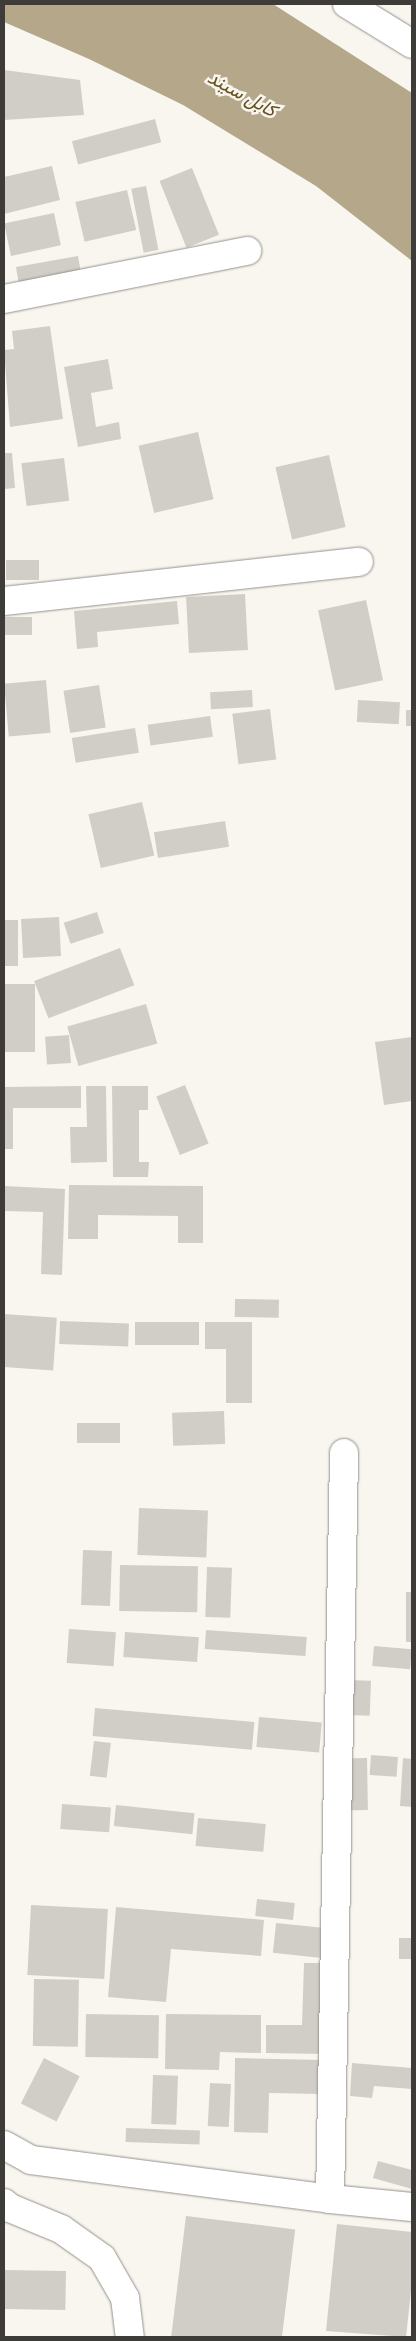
<!DOCTYPE html>
<html>
<head>
<meta charset="utf-8">
<style>
  body { margin:0 }
  #map { position:relative; width:416px; height:2341px; overflow:hidden; background:#f9f6f0; font-family:Figtree,Vazirmatn,sans-serif }
  div>[style] { position:absolute }
  .water>* { inset:0; background:#b5a88a }
  .building>* { inset:0; background:#d1cec8; transform-origin:0 0 }
  .roads { filter:drop-shadow(0 0 1px #94918c) drop-shadow(0 0 1px #94918c) }
  .street>* { height:28px; margin:-14px; padding:0 14px; transform-origin:14px; border-radius:14px; background:#fff }
  span { translate:-50% -50%; white-space:nowrap; text-align:center; line-height:1.15; -webkit-text-stroke:5px #f9f6f0; paint-order:stroke }
  .water-label { font-size:19px; color:#66511d; font-style:italic }
  .frame { position:absolute; inset:0; border:5px solid #3d3c39; pointer-events:none }
</style>
</head>
<body>
<div id="map">
  <div class="water">
    <i style="clip-path:polygon(4px 4px,273px 4px,412px 93px,412px 261px,316px 186px,183px 105px,89px 59px,4px 22px)"></i>
  </div>
  <div class="building">
    <i style="clip-path:polygon(4px 70px,80px 80px,84px 115px,4px 120px)"></i>
    <i style="left:155px;top:119px;width:24px;height:86px;rotate:75deg"></i>
    <i style="clip-path:polygon(52px 166px,60px 200px,4px 214px,4px 177px)"></i>
    <i style="left:192px;top:168px;width:72px;height:35px;rotate:68deg"></i>
    <i style="left:146px;top:186px;width:65px;height:15px;rotate:79deg"></i>
    <i style="left:127px;top:190px;width:41px;height:53px;rotate:77deg"></i>
    <i style="left:54px;top:213px;width:33px;height:51px;rotate:78deg"></i>
    <i style="left:78px;top:256px;width:22px;height:63px;rotate:80deg"></i>
    <i style="clip-path:polygon(50px 326px,63px 419px,10px 427px,4px 350px,14px 349px,12px 331px)"></i>
    <i style="clip-path:polygon(108px 359px,113px 389px,91px 393px,96px 427px,119px 422px,121px 439px,78px 447px,64px 367px)"></i>
    <i style="left:198px;top:432px;width:69px;height:61px;rotate:77deg"></i>
    <i style="clip-path:polygon(4px 453px,12px 453px,15px 488px,4px 489px)"></i>
    <i style="left:329px;top:455px;width:74px;height:55px;rotate:77deg"></i>
    <i style="left:64px;top:458px;width:43px;height:43px;rotate:83deg"></i>
    <i style="left:6px;top:560px;width:33px;height:20px"></i>
    <i style="left:245px;top:594px;width:56px;height:59px;rotate:87deg"></i>
    <i style="left:366px;top:600px;width:82px;height:49px;rotate:78deg"></i>
    <i style="clip-path:polygon(177px 601px,179px 624px,97px 632px,98px 647px,77px 649px,74px 611px)"></i>
    <i style="left:32px;top:617px;width:18px;height:28px;rotate:90deg"></i>
    <i style="left:46px;top:680px;width:53px;height:42px;rotate:85deg"></i>
    <i style="left:99px;top:685px;width:43px;height:36px;rotate:81deg"></i>
    <i style="left:252px;top:690px;width:17px;height:42px;rotate:87deg"></i>
    <i style="left:358px;top:700px;width:42px;height:22px;rotate:3deg"></i>
    <i style="left:270px;top:709px;width:51px;height:38px;rotate:83deg"></i>
    <i style="left:406px;top:710px;width:6px;height:16px"></i>
    <i style="left:210px;top:716px;width:21px;height:63px;rotate:82deg"></i>
    <i style="left:135px;top:728px;width:25px;height:64px;rotate:81deg"></i>
    <i style="left:142px;top:802px;width:55px;height:55px;rotate:77deg"></i>
    <i style="left:225px;top:821px;width:26px;height:72px;rotate:81deg"></i>
    <i style="left:97px;top:912px;width:22px;height:35px;rotate:72deg"></i>
    <i style="left:59px;top:917px;width:39px;height:38px;rotate:87deg"></i>
    <i style="left:4px;top:920px;width:14px;height:46px"></i>
    <i style="left:120px;top:948px;width:40px;height:92px;rotate:69deg"></i>
    <i style="left:4px;top:984px;width:31px;height:68px"></i>
    <i style="left:146px;top:1004px;width:41px;height:82px;rotate:74deg"></i>
    <i style="left:69px;top:1035px;width:28px;height:24px;rotate:86deg"></i>
    <i style="clip-path:polygon(412px 1037px,412px 1101px,384px 1105px,375px 1042px)"></i>
    <i style="left:185px;top:1085px;width:63px;height:31px;rotate:68deg"></i>
    <i style="clip-path:polygon(81px 1086px,81px 1108px,13px 1108px,13px 1149px,4px 1149px,4px 1087px)"></i>
    <i style="clip-path:polygon(86px 1086px,106px 1086px,107px 1162px,71px 1163px,70px 1127px,87px 1127px)"></i>
    <i style="clip-path:polygon(112px 1086px,148px 1086px,148px 1110px,139px 1110px,139px 1162px,149px 1162px,148px 1177px,113px 1177px)"></i>
    <i style="clip-path:polygon(69px 1185px,203px 1186px,203px 1243px,178px 1243px,178px 1216px,98px 1215px,98px 1239px,68px 1239px)"></i>
    <i style="clip-path:polygon(4px 1186px,65px 1189px,62px 1275px,41px 1274px,43px 1212px,4px 1211px)"></i>
    <i style="left:235px;top:1299px;width:44px;height:18px;rotate:1deg"></i>
    <i style="left:4px;top:1314px;width:53px;height:53px;rotate:4deg"></i>
    <i style="left:60px;top:1321px;width:69px;height:23px;rotate:2deg"></i>
    <i style="left:199px;top:1322px;width:23px;height:64px;rotate:90deg"></i>
    <i style="clip-path:polygon(205px 1322px,252px 1322px,252px 1403px,226px 1403px,226px 1349px,205px 1349px)"></i>
    <i style="left:224px;top:1411px;width:33px;height:52px;rotate:88deg"></i>
    <i style="left:120px;top:1423px;width:20px;height:43px;rotate:90deg"></i>
    <i style="left:139px;top:1508px;width:69px;height:47px;rotate:2deg"></i>
    <i style="left:83px;top:1550px;width:29px;height:55px;rotate:2deg"></i>
    <i style="left:120px;top:1565px;width:78px;height:46px;rotate:1deg"></i>
    <i style="left:207px;top:1567px;width:25px;height:50px;rotate:2deg"></i>
    <i style="left:406px;top:1592px;width:6px;height:50px"></i>
    <i style="left:69px;top:1629px;width:47px;height:34px;rotate:4deg"></i>
    <i style="left:206px;top:1630px;width:101px;height:19px;rotate:4deg"></i>
    <i style="left:125px;top:1632px;width:74px;height:25px;rotate:4deg"></i>
    <i style="left:374px;top:1646px;width:38px;height:20px;rotate:5deg"></i>
    <i style="left:348px;top:1680px;width:23px;height:35px;rotate:2deg"></i>
    <i style="left:95px;top:1708px;width:160px;height:28px;rotate:5deg"></i>
    <i style="left:259px;top:1717px;width:63px;height:30px;rotate:5deg"></i>
    <i style="left:94px;top:1741px;width:17px;height:35px;rotate:7deg"></i>
    <i style="left:371px;top:1755px;width:27px;height:20px;rotate:4deg"></i>
    <i style="left:367px;top:1758px;width:52px;height:23px;rotate:89deg"></i>
    <i style="clip-path:polygon(403px 1758px,412px 1759px,412px 1807px,400px 1806px)"></i>
    <i style="left:62px;top:1804px;width:49px;height:25px;rotate:4deg"></i>
    <i style="left:116px;top:1805px;width:79px;height:21px;rotate:6deg"></i>
    <i style="left:198px;top:1818px;width:68px;height:28px;rotate:5deg"></i>
    <i style="left:257px;top:1899px;width:38px;height:17px;rotate:6deg"></i>
    <i style="left:31px;top:1905px;width:77px;height:70px;rotate:3deg"></i>
    <i style="clip-path:polygon(116px 1907px,264px 1920px,261px 1956px,171px 1949px,166px 2002px,108px 1997px)"></i>
    <i style="left:276px;top:1923px;width:49px;height:30px;rotate:6deg"></i>
    <i style="left:399px;top:1938px;width:13px;height:21px"></i>
    <i style="clip-path:polygon(304px 1963px,326px 1963px,325px 2054px,266px 2053px,266px 2025px,302px 2025px)"></i>
    <i style="left:34px;top:1979px;width:45px;height:67px;rotate:1deg"></i>
    <i style="left:86px;top:2014px;width:73px;height:43px;rotate:1deg"></i>
    <i style="clip-path:polygon(166px 2014px,261px 2015px,261px 2053px,220px 2052px,219px 2070px,165px 2069px)"></i>
    <i style="left:44px;top:2058px;width:40px;height:51px;rotate:27deg"></i>
    <i style="clip-path:polygon(235px 2058px,322px 2060px,321px 2094px,269px 2093px,268px 2133px,234px 2132px)"></i>
    <i style="clip-path:polygon(352px 2063px,412px 2068px,412px 2089px,374px 2086px,372px 2098px,350px 2096px)"></i>
    <i style="left:153px;top:2075px;width:25px;height:49px;rotate:2deg"></i>
    <i style="left:210px;top:2083px;width:21px;height:43px;rotate:3deg"></i>
    <i style="left:126px;top:2128px;width:74px;height:14px;rotate:2deg"></i>
    <i style="clip-path:polygon(378px 2161px,412px 2170px,412px 2189px,373px 2178px)"></i>
    <i style="left:186px;top:2216px;width:110px;height:122px;rotate:7deg"></i>
    <i style="clip-path:polygon(337px 2224px,412px 2232px,412px 2282px,406px 2337px,326px 2331px)"></i>
    <i style="left:4px;top:2270px;width:62px;height:39px;rotate:1deg"></i>
  </div>
  <div class="roads">
    <div class="street">
      <i style="left:347px;top:4px;width:76px;rotate:31.6deg"></i>
      <i style="left:4px;top:299px;width:248px;rotate:-11.2deg"></i>
      <i style="left:4px;top:601px;width:357px;rotate:-6.3deg"></i>
      <i style="left:4px;top:2145px;width:31px;rotate:29deg"></i>
      <i style="left:31px;top:2160px;width:302px;rotate:7.4deg"></i>
      <i style="left:330px;top:2199px;width:82px;rotate:5.6deg"></i>
      <i style="left:330px;top:2199px;width:746px;rotate:-88.92deg"></i>
      <i style="left:4px;top:2203px;width:8px;rotate:40deg"></i>
      <i style="left:10px;top:2208px;width:55px;rotate:22.4deg"></i>
      <i style="left:61px;top:2229px;width:50px;rotate:35.3deg"></i>
      <i style="left:102px;top:2258px;width:46px;rotate:60.1deg"></i>
      <i style="left:125px;top:2298px;width:39px;rotate:83deg"></i>
    </div>
  </div>
  <div class="water-label">
    <span style="left:242px;top:94px;rotate:29deg">کابل سيند</span>
  </div>
  <div class="frame"></div>
</div>
</body>
</html>
